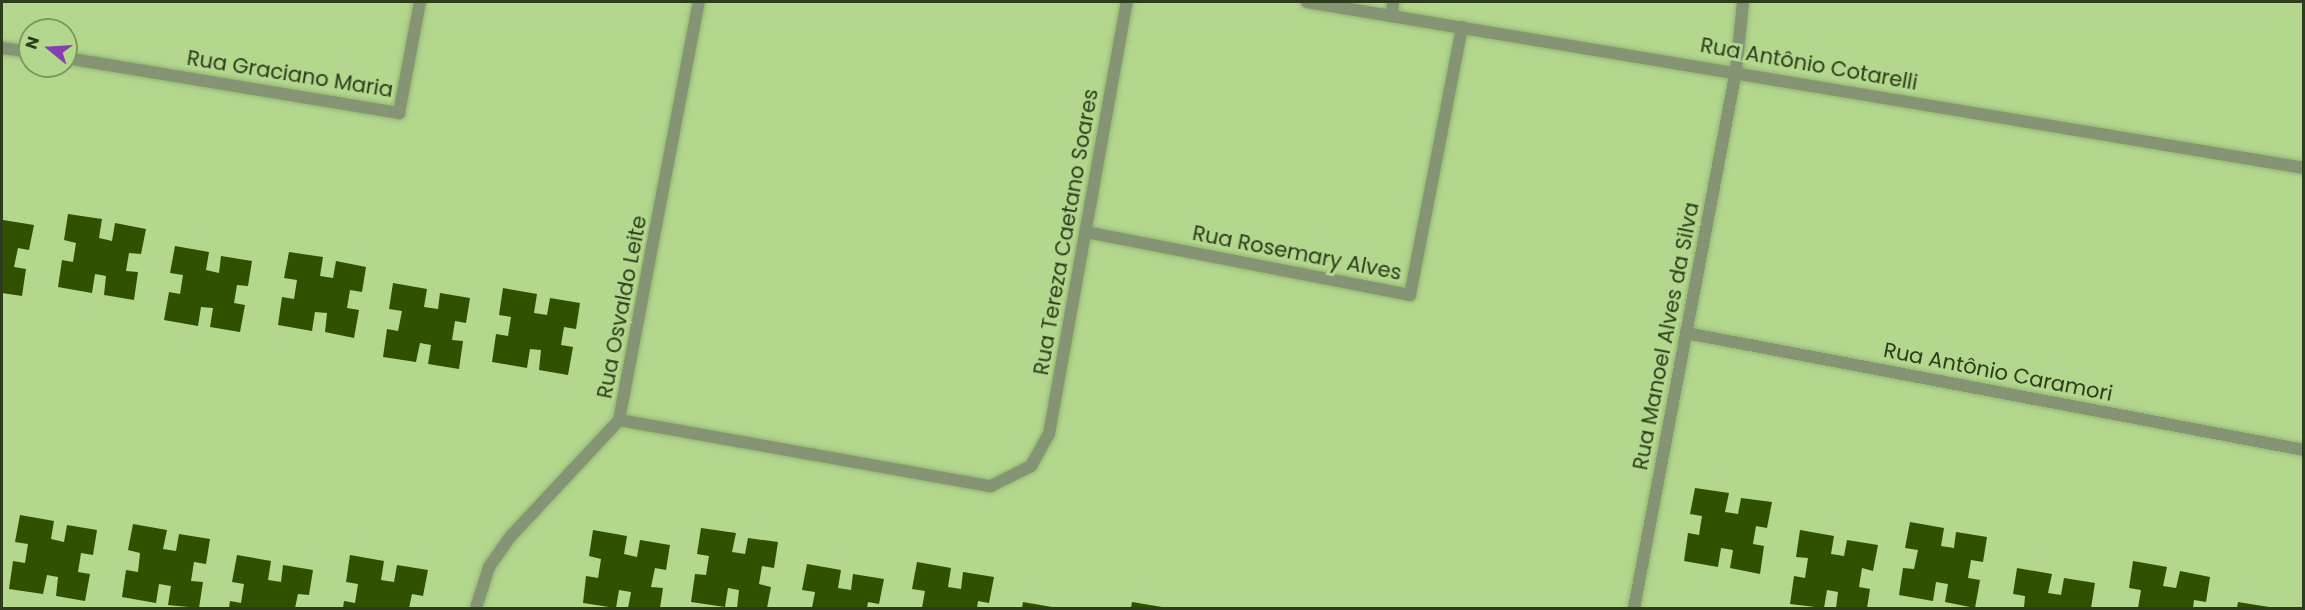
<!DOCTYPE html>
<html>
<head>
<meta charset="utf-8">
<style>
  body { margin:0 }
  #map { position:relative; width:2305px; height:610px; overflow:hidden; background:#b2d78d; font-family:Poppins,sans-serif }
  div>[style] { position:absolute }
  .building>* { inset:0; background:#315000 }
  .roads { filter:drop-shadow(0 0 2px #95b574) drop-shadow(0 0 2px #95b574) }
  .street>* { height:12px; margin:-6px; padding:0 6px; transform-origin:6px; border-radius:6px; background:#849475 }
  span { translate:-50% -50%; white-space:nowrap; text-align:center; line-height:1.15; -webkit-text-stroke:6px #b2d78d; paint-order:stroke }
  .street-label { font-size:21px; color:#2d3c1d }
  .frame { position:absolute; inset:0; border:3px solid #2d3c1d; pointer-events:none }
  .north { position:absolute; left:18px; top:18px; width:60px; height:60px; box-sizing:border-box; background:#b2d78d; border:2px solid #7d9960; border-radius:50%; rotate:288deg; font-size:16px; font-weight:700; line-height:24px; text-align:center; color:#2d3c1d }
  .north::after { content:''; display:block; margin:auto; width:21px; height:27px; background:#863fb2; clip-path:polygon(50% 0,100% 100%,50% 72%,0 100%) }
</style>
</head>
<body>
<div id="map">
  <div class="building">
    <i style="clip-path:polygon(68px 214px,102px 219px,99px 238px,112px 241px,115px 223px,146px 229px,141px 254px,129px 253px,126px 271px,138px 272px,134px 300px,104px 295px,106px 276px,95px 274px,92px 293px,58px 287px,62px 260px,73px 262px,76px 243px,64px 240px)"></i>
    <i style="clip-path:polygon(3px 220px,34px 225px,29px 250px,18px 248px,14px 267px,26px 269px,22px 296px,2px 293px)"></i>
    <i style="clip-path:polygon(175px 246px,209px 252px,206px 270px,219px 273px,221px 256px,252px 261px,248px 286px,237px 285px,234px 303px,245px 305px,240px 332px,210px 327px,213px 308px,201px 307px,198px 326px,164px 320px,169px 292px,180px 294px,183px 275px,170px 273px)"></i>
    <i style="clip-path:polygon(289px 252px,323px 257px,320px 276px,333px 278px,336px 261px,366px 267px,362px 292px,350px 290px,347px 308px,359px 310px,354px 338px,325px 332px,327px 313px,315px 312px,312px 331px,278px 325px,282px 297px,294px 299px,297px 280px,284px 278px)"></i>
    <i style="clip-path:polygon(393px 283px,427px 289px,424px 307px,438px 309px,440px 293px,470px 298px,466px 323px,455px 321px,452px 340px,463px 341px,459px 369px,428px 364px,431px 345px,420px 343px,416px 362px,383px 357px,387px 329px,398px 331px,402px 311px,389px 309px)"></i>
    <i style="clip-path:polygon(503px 288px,537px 294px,534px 313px,547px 315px,550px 298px,580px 303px,576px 329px,564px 327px,561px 345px,573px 347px,568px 375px,539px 370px,541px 350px,530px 349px,527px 368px,492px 362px,496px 334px,508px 336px,511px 317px,499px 315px)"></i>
    <i style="clip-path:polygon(1695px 488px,1729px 493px,1725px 512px,1738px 514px,1741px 498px,1772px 502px,1767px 528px,1756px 526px,1753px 544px,1764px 546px,1760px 574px,1730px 568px,1733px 550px,1721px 548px,1718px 567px,1684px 561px,1688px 533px,1699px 535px,1702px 516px,1690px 514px)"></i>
    <i style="clip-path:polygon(20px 515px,54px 521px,51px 539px,64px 542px,67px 525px,97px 530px,93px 555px,81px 553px,78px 572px,90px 574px,85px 601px,56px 596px,58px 577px,47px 575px,43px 594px,9px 589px,13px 561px,25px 563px,28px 544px,15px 542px)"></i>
    <i style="clip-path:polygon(1910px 522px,1944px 528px,1941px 546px,1954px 548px,1956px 532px,1987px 537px,1983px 562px,1971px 560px,1968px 578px,1980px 580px,1975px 608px,1945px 602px,1948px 584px,1936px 582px,1933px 601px,1899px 595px,1903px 568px,1914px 569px,1918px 550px,1905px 548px)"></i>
    <i style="clip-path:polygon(133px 524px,167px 530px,163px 549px,176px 551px,179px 534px,210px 539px,206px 564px,194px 562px,191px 581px,203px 582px,199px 608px,168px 605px,171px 586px,159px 584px,156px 603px,122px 597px,126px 570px,138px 572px,140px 553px,128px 550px)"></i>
    <i style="clip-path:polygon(701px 528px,736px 533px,732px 552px,745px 554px,748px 538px,778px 542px,774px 568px,762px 566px,759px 584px,771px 587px,767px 608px,737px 608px,739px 590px,728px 588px,725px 607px,691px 602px,695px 574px,706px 575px,709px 556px,697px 554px)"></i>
    <i style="clip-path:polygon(593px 530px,627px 536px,624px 554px,637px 557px,640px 540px,670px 545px,666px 570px,655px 568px,651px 587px,663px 588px,660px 608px,628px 608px,631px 592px,619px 590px,616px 608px,583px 603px,586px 576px,598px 578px,601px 559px,589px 556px)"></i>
    <i style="clip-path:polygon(1800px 530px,1834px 536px,1831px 554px,1844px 556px,1847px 540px,1878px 545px,1873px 571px,1862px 568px,1859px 587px,1870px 589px,1867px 608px,1836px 608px,1838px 592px,1827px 590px,1824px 608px,1790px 604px,1794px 576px,1805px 578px,1808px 558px,1796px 557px)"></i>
    <i style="clip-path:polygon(237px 555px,271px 561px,268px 580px,281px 582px,283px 565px,313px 570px,309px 595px,298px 594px,295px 608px,229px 608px,230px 601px,241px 603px,244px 584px,232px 582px)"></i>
    <i style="clip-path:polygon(350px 555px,384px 561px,381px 580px,394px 582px,397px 565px,428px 570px,423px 596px,412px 594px,409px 608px,343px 608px,344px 601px,355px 603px,358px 584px,346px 582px)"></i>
    <i style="clip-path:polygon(2133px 561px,2167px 567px,2163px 586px,2176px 588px,2180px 571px,2210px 577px,2206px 602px,2194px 600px,2193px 608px,2138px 608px,2141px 590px,2129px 588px)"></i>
    <i style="clip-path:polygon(917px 562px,951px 568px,948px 587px,961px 589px,963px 572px,994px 577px,989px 603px,978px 601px,977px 608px,922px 608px,925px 591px,912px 589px)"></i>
    <i style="clip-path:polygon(807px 564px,841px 570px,838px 588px,851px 590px,853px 574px,884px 579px,879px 604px,868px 602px,867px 608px,812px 608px,815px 592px,802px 590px)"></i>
    <i style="clip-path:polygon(2017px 568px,2052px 574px,2048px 593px,2061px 595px,2064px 578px,2095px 583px,2091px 608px,2024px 608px,2025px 596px,2013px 594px)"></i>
    <i style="clip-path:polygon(1023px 602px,1052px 607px,1052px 608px,1022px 608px)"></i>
    <i style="clip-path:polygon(1132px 602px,1162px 607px,1162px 608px,1131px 608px)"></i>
    <i style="clip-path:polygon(2238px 602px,2269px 607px,2269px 608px,2237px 608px)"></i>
  </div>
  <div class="roads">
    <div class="street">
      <i style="left:1307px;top:2px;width:1011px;rotate:9.45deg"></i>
      <i style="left:1392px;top:16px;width:14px;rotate:-86deg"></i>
      <i style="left:2px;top:48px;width:28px;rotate:8deg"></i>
      <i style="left:66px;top:58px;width:338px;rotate:9.4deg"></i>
      <i style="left:399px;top:113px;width:113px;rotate:-79.3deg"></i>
      <i style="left:1086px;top:232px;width:330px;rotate:11deg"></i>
      <i style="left:1410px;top:295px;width:273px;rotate:-79deg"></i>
      <i style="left:1686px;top:333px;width:629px;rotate:10.72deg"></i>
      <i style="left:619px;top:420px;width:378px;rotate:10.1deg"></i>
      <i style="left:991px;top:486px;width:45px;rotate:-26.6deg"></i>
      <i style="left:1031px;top:466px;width:37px;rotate:-61deg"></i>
      <i style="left:1049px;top:434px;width:439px;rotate:-79.8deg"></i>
      <i style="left:476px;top:608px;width:43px;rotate:-72.4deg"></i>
      <i style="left:489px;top:567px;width:38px;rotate:-55deg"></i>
      <i style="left:511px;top:536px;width:158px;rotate:-47deg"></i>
      <i style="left:619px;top:420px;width:426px;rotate:-79.2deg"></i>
      <i style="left:1634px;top:608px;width:547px;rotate:-79.25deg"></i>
      <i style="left:1736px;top:71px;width:69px;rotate:-84.2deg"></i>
    </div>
  </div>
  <div class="street-label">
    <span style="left:1809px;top:64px;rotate:10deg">Rua Antônio Cotarelli</span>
    <span style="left:290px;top:74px;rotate:9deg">Rua Graciano Maria</span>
    <span style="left:1066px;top:232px;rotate:-80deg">Rua Tereza Caetano Soares</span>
    <span style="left:1297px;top:253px;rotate:11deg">Rua Rosemary Alves</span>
    <span style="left:622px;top:307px;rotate:-79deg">Rua Osvaldo Leite</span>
    <span style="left:1666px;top:336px;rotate:-79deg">Rua Manoel Alves da Silva</span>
    <span style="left:1998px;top:372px;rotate:11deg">Rua Antônio Caramori</span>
  </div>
  <div class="frame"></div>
  <div class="north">N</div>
</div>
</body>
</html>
